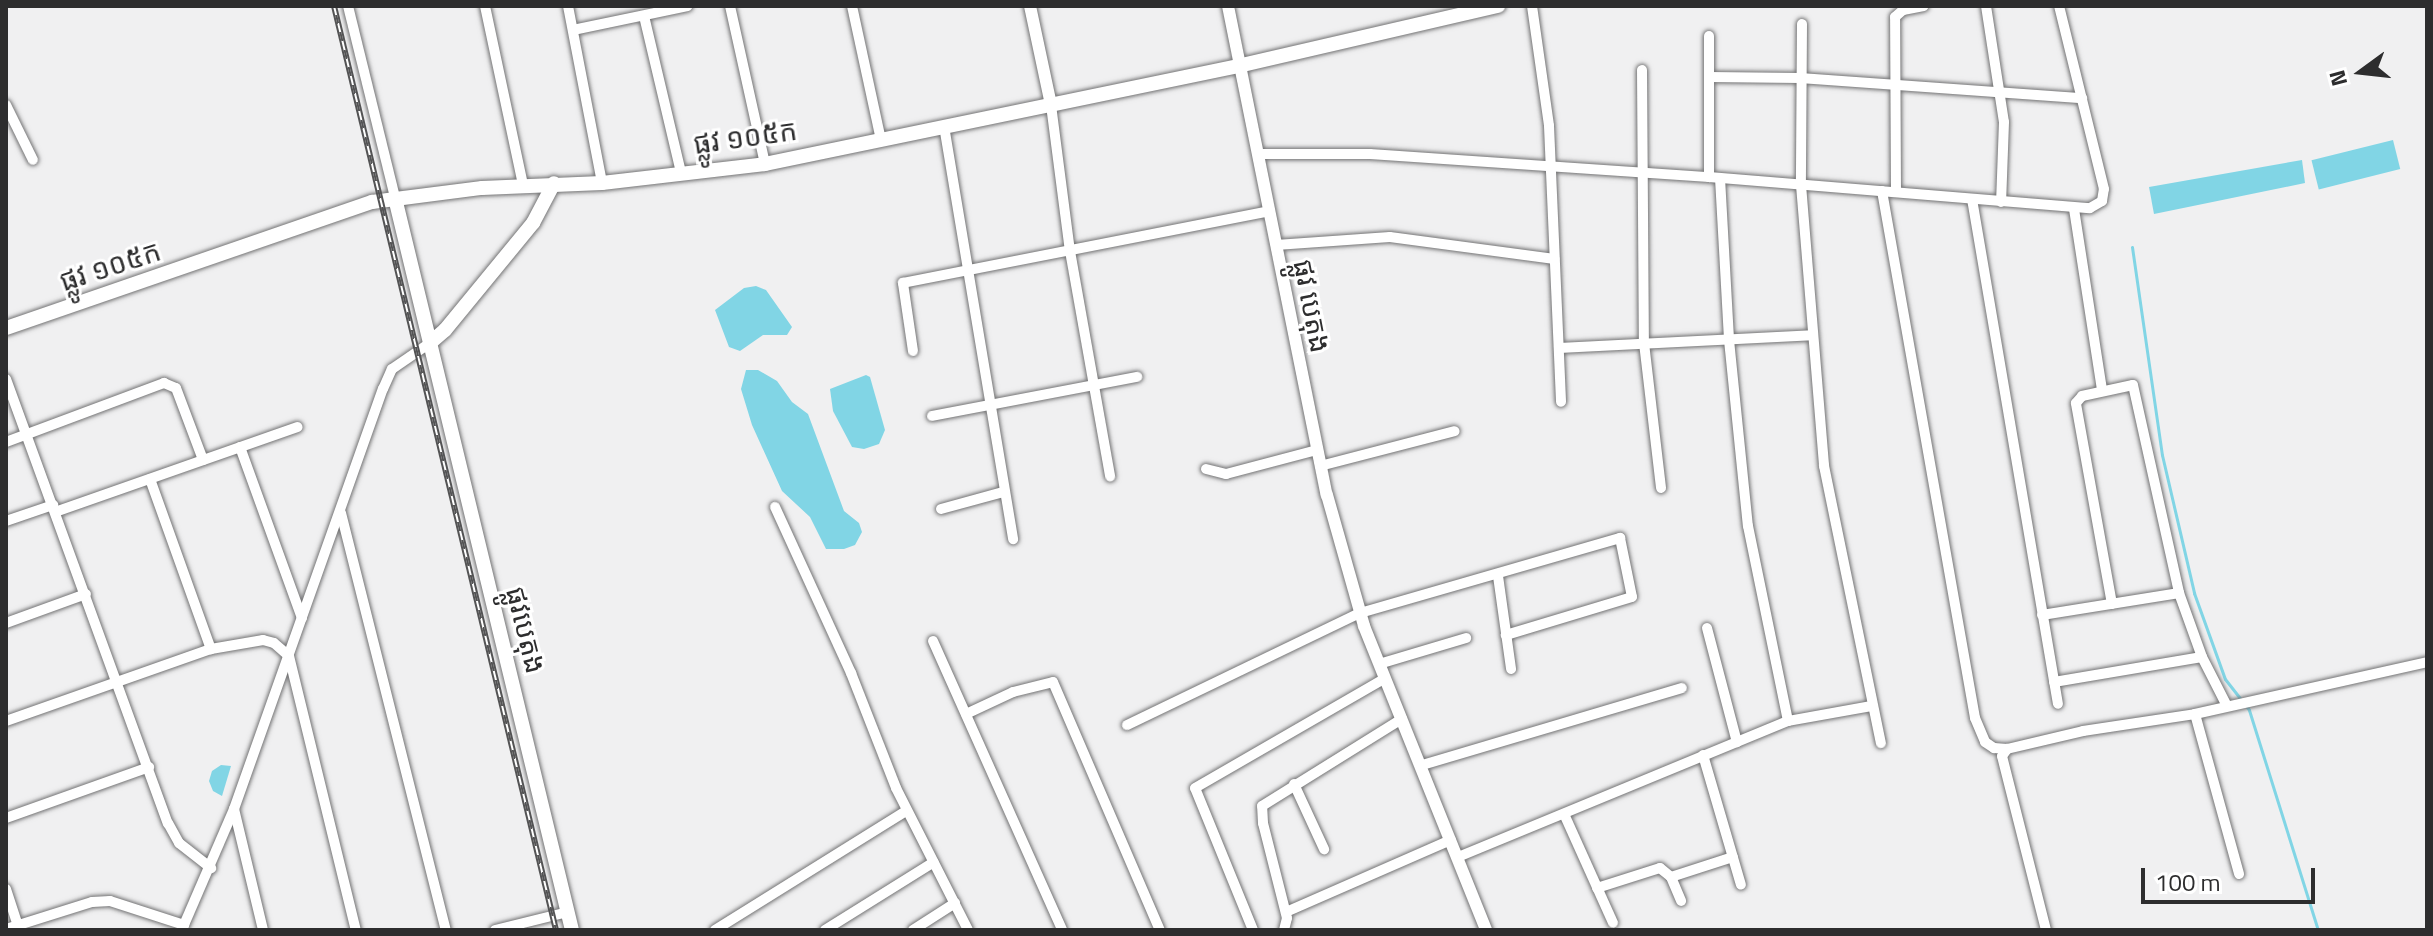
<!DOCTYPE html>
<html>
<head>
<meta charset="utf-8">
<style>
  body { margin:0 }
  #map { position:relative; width:2433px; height:936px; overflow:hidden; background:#f0f0f1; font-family:"Titillium Web","Noto Sans Khmer",sans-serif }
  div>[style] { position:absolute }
  .water>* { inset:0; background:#81d5e5; transform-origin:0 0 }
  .stream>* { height:3px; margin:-1.5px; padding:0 1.5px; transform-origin:1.5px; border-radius:1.5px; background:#81d5e5 }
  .roads { filter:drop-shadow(0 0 2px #737374) drop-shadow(0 0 2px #737374) }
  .minor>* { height:10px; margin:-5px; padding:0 5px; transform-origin:5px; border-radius:5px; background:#fff }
  .tertiary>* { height:12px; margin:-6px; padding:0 6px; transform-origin:6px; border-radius:6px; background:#fff }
  .secondary>* { height:14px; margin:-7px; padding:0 7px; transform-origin:7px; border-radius:7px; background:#fff }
  .rail>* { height:6px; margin-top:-3px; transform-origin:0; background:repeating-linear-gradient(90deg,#fff 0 9px,#535354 0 18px); box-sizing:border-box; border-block:2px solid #535354 }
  span { translate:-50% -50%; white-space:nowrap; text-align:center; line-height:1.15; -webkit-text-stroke:6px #fff; paint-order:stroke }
  .street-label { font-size:28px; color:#2d2d2e }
  .frame { position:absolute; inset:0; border:8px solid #2d2d2e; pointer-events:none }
  .north { position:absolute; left:2321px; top:32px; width:80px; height:80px; -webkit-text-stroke:6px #fff; paint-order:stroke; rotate:255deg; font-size:22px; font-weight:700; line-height:32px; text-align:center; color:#2d2d2e }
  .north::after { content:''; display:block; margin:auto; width:28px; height:36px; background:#2d2d2e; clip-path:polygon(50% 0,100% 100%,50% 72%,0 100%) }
  .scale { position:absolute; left:2141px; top:868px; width:174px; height:36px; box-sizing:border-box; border:4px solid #2d2d2e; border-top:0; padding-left:10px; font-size:24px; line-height:28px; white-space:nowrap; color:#2d2d2e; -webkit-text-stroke:6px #fff; paint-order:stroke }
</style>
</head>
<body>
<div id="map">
  <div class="water">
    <i style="left:2393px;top:140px;width:30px;height:84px;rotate:76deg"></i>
    <i style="clip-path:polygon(2302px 160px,2305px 183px,2154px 214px,2149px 187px)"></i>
    <i style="clip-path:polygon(756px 286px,766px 290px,792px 327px,787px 335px,763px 335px,740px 351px,729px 347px,715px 310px,744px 288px)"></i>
    <i style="clip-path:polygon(746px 370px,758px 370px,777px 381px,792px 402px,808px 414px,844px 511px,859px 523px,862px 532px,855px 545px,844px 549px,826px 549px,810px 517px,782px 491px,752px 425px,741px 389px)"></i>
    <i style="clip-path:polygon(866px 375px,870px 377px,885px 430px,879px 444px,864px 449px,852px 447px,833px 411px,830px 389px)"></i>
    <i style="clip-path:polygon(221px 765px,231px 766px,222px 796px,213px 791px,209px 781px,212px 771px)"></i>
  </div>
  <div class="stream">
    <i style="left:2132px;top:247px;width:210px;rotate:81.8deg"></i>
    <i style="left:2162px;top:455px;width:142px;rotate:76.9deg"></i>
    <i style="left:2194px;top:593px;width:91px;rotate:70.2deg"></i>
    <i style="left:2225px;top:679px;width:39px;rotate:52deg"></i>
    <i style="left:2249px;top:710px;width:231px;rotate:72.6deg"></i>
  </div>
  <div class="roads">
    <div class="minor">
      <i style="left:348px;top:6px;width:198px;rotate:76.2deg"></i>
      <i style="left:485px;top:6px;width:183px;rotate:78deg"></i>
      <i style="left:568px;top:6px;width:180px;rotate:79.1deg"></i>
      <i style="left:730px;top:6px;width:162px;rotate:77.5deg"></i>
      <i style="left:852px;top:6px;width:137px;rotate:77.8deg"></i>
      <i style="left:1532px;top:6px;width:121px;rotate:81.9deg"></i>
      <i style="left:1549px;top:126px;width:276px;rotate:87.5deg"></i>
      <i style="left:1986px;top:6px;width:117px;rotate:81.2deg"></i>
      <i style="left:2004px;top:122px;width:80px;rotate:92.1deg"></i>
      <i style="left:644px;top:16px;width:161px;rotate:76.7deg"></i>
      <i style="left:1802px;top:24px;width:161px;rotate:90.4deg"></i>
      <i style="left:1801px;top:185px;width:282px;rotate:85.3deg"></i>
      <i style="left:1824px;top:466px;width:283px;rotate:78.4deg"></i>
      <i style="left:573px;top:30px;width:117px;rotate:-11.8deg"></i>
      <i style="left:1642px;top:70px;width:273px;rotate:89.6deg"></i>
      <i style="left:1644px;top:343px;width:146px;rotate:83.3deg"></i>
      <i style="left:1709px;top:77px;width:91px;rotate:0.6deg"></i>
      <i style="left:1800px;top:78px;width:283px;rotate:4.1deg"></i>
      <i style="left:6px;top:105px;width:61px;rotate:63.9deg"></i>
      <i style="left:1051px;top:105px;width:147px;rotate:82.6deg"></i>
      <i style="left:1070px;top:251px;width:229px;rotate:79.9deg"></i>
      <i style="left:944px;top:126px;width:419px;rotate:80.5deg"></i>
      <i style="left:1260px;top:154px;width:110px"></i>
      <i style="left:1370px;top:154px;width:340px;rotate:3.9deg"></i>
      <i style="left:1709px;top:177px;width:382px;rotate:4.7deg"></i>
      <i style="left:2090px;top:208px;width:14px;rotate:-30deg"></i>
      <i style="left:2102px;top:201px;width:12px;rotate:-81deg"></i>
      <i style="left:2104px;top:189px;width:188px;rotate:-103.8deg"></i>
      <i style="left:1709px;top:177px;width:141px;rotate:-90deg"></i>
      <i style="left:1720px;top:178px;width:162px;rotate:86.8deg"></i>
      <i style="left:1729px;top:340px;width:187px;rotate:84.2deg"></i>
      <i style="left:1748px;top:526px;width:199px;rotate:78.4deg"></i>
      <i style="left:1882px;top:191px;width:535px;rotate:79.99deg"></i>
      <i style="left:1975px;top:718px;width:26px;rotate:67deg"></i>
      <i style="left:1985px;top:742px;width:11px;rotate:34deg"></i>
      <i style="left:1994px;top:748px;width:13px;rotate:4deg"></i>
      <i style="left:1896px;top:191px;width:174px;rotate:-90.3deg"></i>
      <i style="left:1895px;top:17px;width:11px;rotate:-41deg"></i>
      <i style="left:1903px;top:10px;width:21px;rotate:-11deg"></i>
      <i style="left:1972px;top:199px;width:512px;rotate:80.34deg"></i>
      <i style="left:2074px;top:209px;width:183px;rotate:81.2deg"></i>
      <i style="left:1276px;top:245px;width:114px;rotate:-4deg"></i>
      <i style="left:1390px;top:237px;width:166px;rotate:7.6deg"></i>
      <i style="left:1559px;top:348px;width:253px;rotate:-2.9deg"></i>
      <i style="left:913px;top:351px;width:69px;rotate:-98.4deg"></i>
      <i style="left:903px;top:283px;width:373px;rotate:-11.1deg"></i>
      <i style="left:6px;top:379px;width:473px;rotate:70deg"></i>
      <i style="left:168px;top:823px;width:23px;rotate:61deg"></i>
      <i style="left:179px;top:843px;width:41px;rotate:38deg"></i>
      <i style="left:932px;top:416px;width:209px;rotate:-10.8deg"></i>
      <i style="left:6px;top:442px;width:169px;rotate:-20.5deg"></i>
      <i style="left:164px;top:383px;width:13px;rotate:23deg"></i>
      <i style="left:176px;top:388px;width:77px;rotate:69.4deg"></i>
      <i style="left:240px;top:447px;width:182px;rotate:70.1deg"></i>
      <i style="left:1320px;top:466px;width:139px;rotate:-14.5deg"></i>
      <i style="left:1206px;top:469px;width:21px;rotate:14deg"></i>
      <i style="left:1226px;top:474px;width:94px;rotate:-14.8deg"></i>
      <i style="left:150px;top:479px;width:181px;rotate:70.3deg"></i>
      <i style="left:775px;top:507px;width:183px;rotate:65.4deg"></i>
      <i style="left:851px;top:673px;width:123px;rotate:68.6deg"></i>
      <i style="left:896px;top:788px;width:159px;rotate:63.1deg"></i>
      <i style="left:941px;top:509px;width:64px;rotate:-15.3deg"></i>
      <i style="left:55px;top:512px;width:257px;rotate:-19.3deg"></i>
      <i style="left:341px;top:513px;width:430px;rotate:75.9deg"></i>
      <i style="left:6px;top:521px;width:50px;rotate:-18.8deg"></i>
      <i style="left:1498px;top:576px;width:94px;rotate:82deg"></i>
      <i style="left:2112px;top:604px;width:204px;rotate:-100.2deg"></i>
      <i style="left:2076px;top:403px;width:9px;rotate:-49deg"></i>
      <i style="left:2082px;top:396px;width:52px;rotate:-12.2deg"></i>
      <i style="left:2133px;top:385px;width:213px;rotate:77.5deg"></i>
      <i style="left:2179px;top:593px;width:68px;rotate:70.2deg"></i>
      <i style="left:2202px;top:657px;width:55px;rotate:63deg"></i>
      <i style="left:2042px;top:615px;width:139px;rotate:-9.1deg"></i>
      <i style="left:6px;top:623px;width:85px;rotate:-19.9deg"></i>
      <i style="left:1707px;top:628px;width:118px;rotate:75.3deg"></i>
      <i style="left:933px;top:641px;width:316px;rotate:65.9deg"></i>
      <i style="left:1379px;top:664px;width:91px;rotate:-16.6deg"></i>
      <i style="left:2054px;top:682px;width:150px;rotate:-9.6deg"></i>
      <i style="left:966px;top:714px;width:52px;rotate:-25.1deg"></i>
      <i style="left:1013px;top:692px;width:41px;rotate:-14deg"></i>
      <i style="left:1053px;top:682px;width:270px;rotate:66.7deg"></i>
      <i style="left:2195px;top:714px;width:166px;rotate:74.6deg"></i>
      <i style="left:6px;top:721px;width:217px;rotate:-19.4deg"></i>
      <i style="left:211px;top:649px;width:53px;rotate:-9.8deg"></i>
      <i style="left:263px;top:640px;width:11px;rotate:15deg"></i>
      <i style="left:274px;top:643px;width:20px;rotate:41deg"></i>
      <i style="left:289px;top:656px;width:282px;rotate:76.3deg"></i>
      <i style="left:1127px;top:725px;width:259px;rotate:-25.7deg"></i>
      <i style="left:1360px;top:613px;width:271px;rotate:-16.1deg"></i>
      <i style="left:1620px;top:538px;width:60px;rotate:78.5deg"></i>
      <i style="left:1632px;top:597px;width:132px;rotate:163.2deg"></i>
      <i style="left:1703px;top:755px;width:135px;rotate:73.7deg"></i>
      <i style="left:1422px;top:765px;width:271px;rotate:-16.5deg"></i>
      <i style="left:1294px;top:784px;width:72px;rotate:65.2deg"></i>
      <i style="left:234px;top:809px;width:124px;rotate:76.5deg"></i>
      <i style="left:1565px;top:816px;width:117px;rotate:65.8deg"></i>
      <i style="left:6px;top:818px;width:152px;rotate:-19.6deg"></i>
      <i style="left:1458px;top:857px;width:357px;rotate:-22.4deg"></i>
      <i style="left:1788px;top:721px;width:84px;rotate:-10.2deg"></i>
      <i style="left:1671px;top:877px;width:65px;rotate:-17.9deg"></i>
      <i style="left:1597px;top:888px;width:66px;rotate:-17.6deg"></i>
      <i style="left:1660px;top:868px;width:14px;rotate:39deg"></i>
      <i style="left:1671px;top:877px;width:26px;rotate:67deg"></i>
      <i style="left:6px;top:889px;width:38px;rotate:72deg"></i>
      <i style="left:1286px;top:912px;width:180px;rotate:-23.6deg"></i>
      <i style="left:6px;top:929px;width:90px;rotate:-17.4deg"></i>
      <i style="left:92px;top:902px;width:18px;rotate:-3deg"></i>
      <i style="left:110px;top:901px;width:78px;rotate:18deg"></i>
      <i style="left:184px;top:925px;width:126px;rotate:-66.7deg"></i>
      <i style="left:234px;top:809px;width:446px;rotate:-70.5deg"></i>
      <i style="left:383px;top:389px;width:22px;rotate:-66deg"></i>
      <i style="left:392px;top:369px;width:46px;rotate:-34.4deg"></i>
      <i style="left:495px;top:930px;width:75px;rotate:-13.9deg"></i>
      <i style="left:715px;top:930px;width:225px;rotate:-31.9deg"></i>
      <i style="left:825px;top:930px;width:128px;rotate:-32deg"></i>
      <i style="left:913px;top:930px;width:50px;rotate:-32.7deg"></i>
      <i style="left:1253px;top:930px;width:153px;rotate:-112.2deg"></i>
      <i style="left:1195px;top:788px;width:218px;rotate:-30deg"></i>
      <i style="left:1284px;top:930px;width:12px;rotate:-76deg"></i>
      <i style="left:1287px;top:918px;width:98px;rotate:-104.2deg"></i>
      <i style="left:1263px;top:823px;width:17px;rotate:-93deg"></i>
      <i style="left:1262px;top:806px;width:165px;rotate:-31.9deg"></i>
      <i style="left:2046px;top:930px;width:179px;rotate:-104.2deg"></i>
      <i style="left:2002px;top:756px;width:9px;rotate:-54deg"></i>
      <i style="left:2007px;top:749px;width:78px;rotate:-13.3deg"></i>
      <i style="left:2083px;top:731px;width:113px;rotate:-8.6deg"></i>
      <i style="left:2195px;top:714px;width:238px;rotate:-12.6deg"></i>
    </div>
    <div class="tertiary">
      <i style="left:1030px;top:6px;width:101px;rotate:78deg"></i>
      <i style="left:1228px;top:6px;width:499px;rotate:78.6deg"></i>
      <i style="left:1327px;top:495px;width:136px;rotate:74.2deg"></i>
      <i style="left:1364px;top:626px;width:328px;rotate:68.1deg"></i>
    </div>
    <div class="secondary">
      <i style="left:395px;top:198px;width:753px;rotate:76.41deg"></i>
      <i style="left:6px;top:328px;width:387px;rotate:-19deg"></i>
      <i style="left:372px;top:202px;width:111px;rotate:-7.3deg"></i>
      <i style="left:482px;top:188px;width:120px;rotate:-2.4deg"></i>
      <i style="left:602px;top:183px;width:164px;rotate:-6.6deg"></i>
      <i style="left:765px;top:164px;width:487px;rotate:-11.7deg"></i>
      <i style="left:1242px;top:65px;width:263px;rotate:-13deg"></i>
      <i style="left:430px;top:343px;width:20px;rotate:-41deg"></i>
      <i style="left:445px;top:330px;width:139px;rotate:-50.6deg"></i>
      <i style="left:533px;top:223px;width:45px;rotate:-62.3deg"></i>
    </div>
  </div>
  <div class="rail">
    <i style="left:334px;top:6px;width:950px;rotate:76.49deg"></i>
  </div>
  <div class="street-label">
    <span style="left:745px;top:137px;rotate:-8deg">ផ្លូវ ១០៥ក</span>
    <span style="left:110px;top:266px;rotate:-18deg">ផ្លូវ ១០៥ក</span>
    <span style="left:1312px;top:306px;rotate:79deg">ផ្លូវ បេតុង</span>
    <span style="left:526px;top:630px;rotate:76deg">ផ្លូវបេតុង</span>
  </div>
  <div class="frame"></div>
  <div class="north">N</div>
  <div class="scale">100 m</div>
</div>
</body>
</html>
